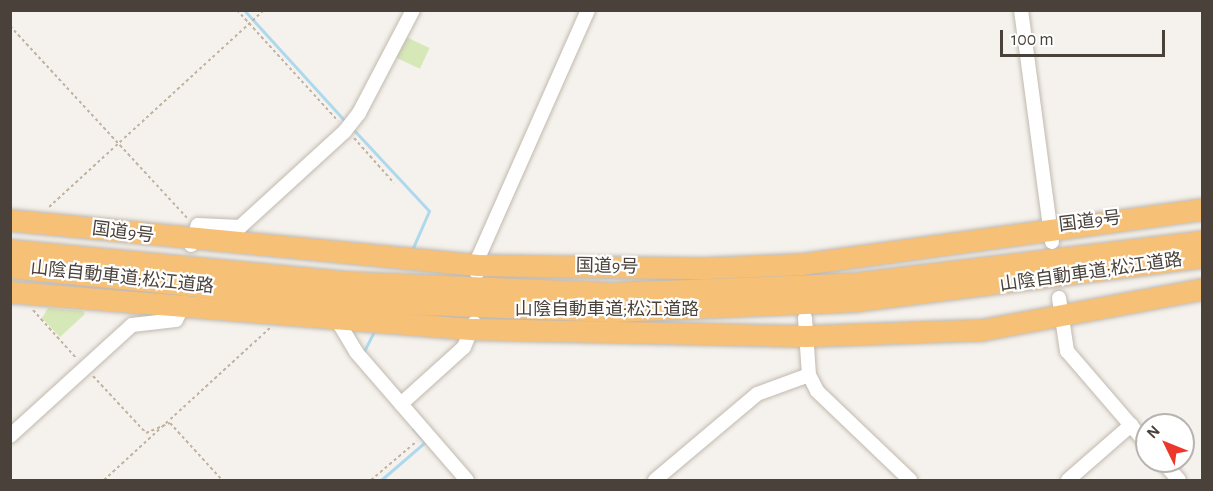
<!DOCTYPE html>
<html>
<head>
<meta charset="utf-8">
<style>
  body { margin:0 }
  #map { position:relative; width:1213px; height:491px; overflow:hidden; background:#f5f2ed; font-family:"Alegreya Sans","Noto Sans JP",sans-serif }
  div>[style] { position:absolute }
  .green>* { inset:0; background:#d6e7b8; transform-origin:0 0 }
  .stream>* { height:3px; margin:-1.5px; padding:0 1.5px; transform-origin:1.5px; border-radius:1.5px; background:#aed9ed }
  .path>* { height:2px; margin-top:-1px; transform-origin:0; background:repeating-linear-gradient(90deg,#c2b3a1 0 3px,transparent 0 6px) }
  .roads { filter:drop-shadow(0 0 2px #c1b9af) drop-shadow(0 0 2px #c1b9af) }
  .minor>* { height:14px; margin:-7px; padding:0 7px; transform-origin:7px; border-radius:7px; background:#fff }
  .highway>* { height:21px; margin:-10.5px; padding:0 10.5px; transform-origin:10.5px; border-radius:10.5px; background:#f6c077 }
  span { translate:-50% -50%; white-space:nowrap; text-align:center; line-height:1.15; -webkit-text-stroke:4.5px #fff; paint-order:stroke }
  .street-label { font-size:18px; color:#4a423a }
  .frame { position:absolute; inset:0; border:12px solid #4a423a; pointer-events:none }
  .north { position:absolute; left:1135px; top:413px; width:60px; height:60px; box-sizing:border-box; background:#fff; border:2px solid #b7b3b0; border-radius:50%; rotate:313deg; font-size:16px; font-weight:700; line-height:24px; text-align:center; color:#4a423a }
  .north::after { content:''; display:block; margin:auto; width:21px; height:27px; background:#ee372b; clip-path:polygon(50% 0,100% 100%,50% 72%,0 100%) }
  .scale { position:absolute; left:1000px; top:30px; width:165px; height:27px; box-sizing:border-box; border:3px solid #4a423a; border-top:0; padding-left:8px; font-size:18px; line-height:21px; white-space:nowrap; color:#4a423a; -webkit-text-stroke:4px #fff; paint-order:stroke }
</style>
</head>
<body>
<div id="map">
  <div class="green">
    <i style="left:406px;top:37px;width:26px;height:23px;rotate:25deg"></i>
    <i style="clip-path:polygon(48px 308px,83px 311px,85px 314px,60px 337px,42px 318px)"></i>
  </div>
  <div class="stream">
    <i style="left:244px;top:10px;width:153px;rotate:47.7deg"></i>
    <i style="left:352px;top:128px;width:113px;rotate:47.1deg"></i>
    <i style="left:429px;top:211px;width:43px;rotate:113.6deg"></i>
    <i style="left:363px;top:353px;width:22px;rotate:-63deg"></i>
    <i style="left:381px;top:480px;width:58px;rotate:-40.8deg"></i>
    <i style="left:425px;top:442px;width:18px;rotate:-131deg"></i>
  </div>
  <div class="path">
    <i style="left:237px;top:10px;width:150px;rotate:47.7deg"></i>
    <i style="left:10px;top:26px;width:261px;rotate:47.3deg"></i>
    <i style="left:354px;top:138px;width:60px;rotate:48.4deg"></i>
    <i style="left:49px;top:207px;width:292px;rotate:-42.5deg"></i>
    <i style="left:33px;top:310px;width:66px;rotate:48.1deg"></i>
    <i style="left:93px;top:376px;width:78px;rotate:47.1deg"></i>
    <i style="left:146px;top:433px;width:26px;rotate:-23deg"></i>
    <i style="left:170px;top:423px;width:77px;rotate:47.6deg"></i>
    <i style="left:104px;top:480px;width:225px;rotate:-42.5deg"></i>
    <i style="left:371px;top:480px;width:60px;rotate:-40.3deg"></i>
  </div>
  <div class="roads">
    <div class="minor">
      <i style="left:1021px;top:10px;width:234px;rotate:82.4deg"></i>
      <i style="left:191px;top:245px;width:21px;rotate:-71deg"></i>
      <i style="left:198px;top:225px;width:42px;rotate:2.7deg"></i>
      <i style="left:240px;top:227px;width:142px;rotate:-42.4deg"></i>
      <i style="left:345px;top:131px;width:23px;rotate:-52deg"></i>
      <i style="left:359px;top:113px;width:116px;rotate:-62.3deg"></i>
      <i style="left:477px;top:273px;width:17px;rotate:-83deg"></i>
      <i style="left:479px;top:256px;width:269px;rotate:-66.1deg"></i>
      <i style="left:1059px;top:298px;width:54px;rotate:81.4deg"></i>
      <i style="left:1067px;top:351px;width:123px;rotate:49.3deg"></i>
      <i style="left:805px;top:318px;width:57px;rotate:86deg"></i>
      <i style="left:809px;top:375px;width:18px;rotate:63deg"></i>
      <i style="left:817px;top:391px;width:129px;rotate:43.7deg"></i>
      <i style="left:337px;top:320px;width:37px;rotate:59deg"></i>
      <i style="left:356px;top:352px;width:169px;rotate:49.1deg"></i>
      <i style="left:401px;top:404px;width:85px;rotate:-42.1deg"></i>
      <i style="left:464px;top:347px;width:26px;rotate:-67deg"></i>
      <i style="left:10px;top:436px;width:165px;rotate:-42.3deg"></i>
      <i style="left:132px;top:325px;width:44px;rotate:-6.5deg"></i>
      <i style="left:176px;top:320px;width:19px;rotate:-65deg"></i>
      <i style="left:1162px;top:461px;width:25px;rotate:48deg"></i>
      <i style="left:655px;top:480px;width:133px;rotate:-40.1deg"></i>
      <i style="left:757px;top:394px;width:55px;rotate:-20.1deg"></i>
      <i style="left:1068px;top:480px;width:84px;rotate:-41.1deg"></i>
    </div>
    <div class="highway">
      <i style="left:10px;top:220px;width:470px;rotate:5.5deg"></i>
      <i style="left:478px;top:265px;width:228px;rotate:0.8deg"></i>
      <i style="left:706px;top:268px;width:96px;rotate:-2.4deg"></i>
      <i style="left:802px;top:264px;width:404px;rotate:-7.8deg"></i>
      <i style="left:10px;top:250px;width:339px;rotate:5.4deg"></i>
      <i style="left:347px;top:282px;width:264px;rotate:2.4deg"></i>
      <i style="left:611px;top:293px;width:238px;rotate:-2.2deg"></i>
      <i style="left:849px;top:284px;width:356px;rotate:-6.9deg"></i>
      <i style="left:10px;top:267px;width:342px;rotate:5.7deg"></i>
      <i style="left:350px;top:301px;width:262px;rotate:2.2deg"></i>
      <i style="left:612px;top:311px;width:241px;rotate:-2.4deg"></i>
      <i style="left:853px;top:301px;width:352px;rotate:-7.2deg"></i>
      <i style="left:10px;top:292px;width:465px;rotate:4.6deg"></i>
      <i style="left:474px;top:329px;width:332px;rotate:1.2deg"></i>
      <i style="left:806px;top:336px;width:175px;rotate:-2deg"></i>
      <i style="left:981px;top:330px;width:225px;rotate:-10.5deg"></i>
    </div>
  </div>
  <div class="street-label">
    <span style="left:1090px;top:222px;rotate:-7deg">国道9号</span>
    <span style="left:123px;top:233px;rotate:7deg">国道9号</span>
    <span style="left:607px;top:267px;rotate:1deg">国道9号</span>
    <span style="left:1091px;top:273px;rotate:-8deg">山陰自動車道;松江道路</span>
    <span style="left:122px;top:278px;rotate:6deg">山陰自動車道;松江道路</span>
    <span style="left:607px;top:310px">山陰自動車道;松江道路</span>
  </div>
  <div class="frame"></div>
  <div class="north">N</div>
  <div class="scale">100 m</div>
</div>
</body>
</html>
